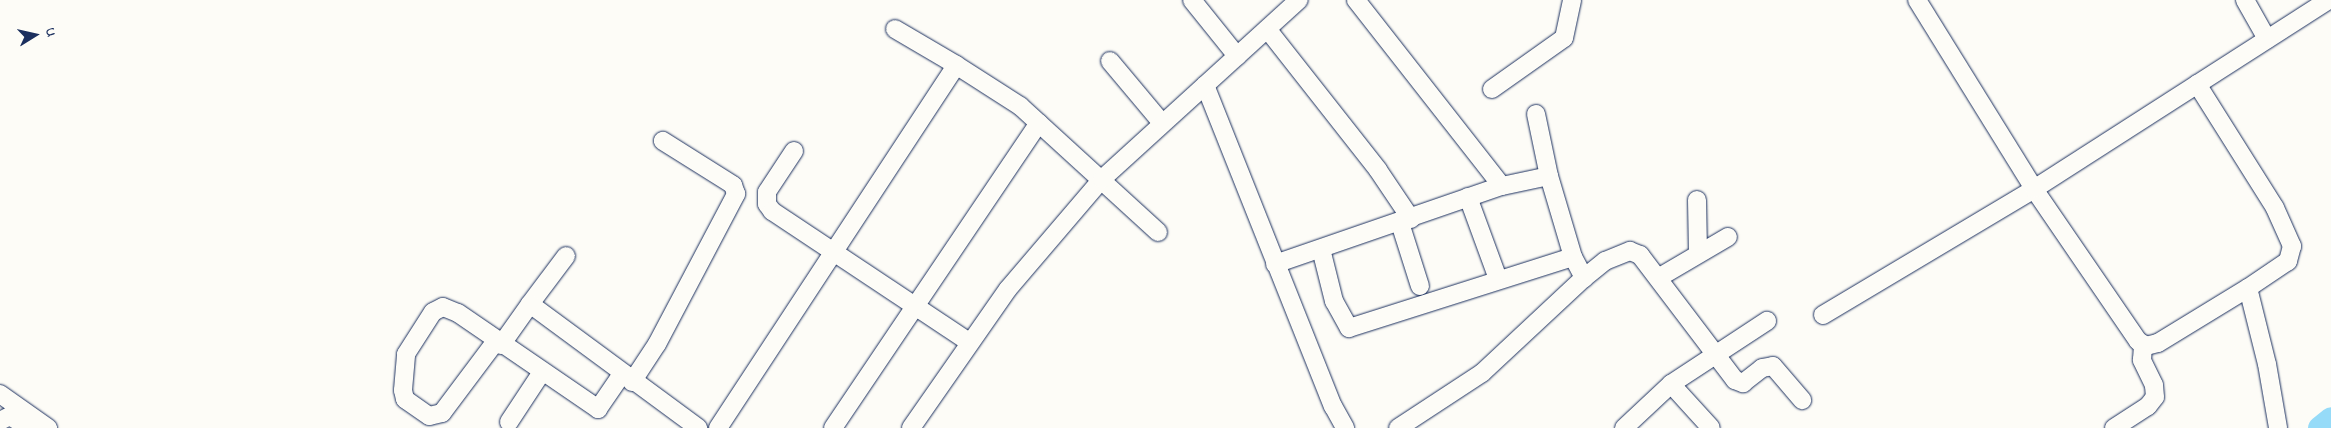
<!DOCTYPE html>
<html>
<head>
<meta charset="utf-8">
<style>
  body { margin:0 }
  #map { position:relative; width:2331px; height:428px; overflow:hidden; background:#fdfcf7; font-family:"Indie Flower",sans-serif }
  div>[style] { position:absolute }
  .river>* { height:25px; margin:-12.5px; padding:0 12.5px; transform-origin:12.5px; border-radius:12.5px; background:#96dbf8 }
  .roads { filter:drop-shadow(0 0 1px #1b2f5e) drop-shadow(0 0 1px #1b2f5e) }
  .minor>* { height:18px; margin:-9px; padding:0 9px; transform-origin:9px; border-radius:9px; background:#fdfcf7 }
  span { translate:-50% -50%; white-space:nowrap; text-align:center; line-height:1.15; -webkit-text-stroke:4px #fdfcf7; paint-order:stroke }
  .north { position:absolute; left:10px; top:10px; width:50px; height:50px; -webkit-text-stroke:4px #fdfcf7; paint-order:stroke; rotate:80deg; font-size:14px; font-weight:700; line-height:20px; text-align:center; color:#1b2f5e }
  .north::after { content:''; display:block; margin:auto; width:18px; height:22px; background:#1b2f5e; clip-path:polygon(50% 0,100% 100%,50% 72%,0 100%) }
</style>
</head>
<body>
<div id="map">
  <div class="river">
    <i style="left:2320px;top:428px;width:14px;rotate:-39deg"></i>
  </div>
  <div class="roads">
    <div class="minor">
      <i style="left:1192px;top:0;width:72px;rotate:51.2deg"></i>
      <i style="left:1356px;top:0;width:236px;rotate:51.9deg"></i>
      <i style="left:1917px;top:0;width:222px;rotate:58.2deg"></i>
      <i style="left:2034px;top:189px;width:184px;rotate:55.6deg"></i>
      <i style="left:2138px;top:341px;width:9px;rotate:32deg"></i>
      <i style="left:2146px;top:346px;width:12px;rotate:-14deg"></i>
      <i style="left:2158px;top:343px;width:105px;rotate:-31.4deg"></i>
      <i style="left:2245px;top:0;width:45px;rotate:60.6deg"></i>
      <i style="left:895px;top:29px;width:71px;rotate:30.5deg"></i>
      <i style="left:1268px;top:30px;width:178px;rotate:51.8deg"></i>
      <i style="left:1378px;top:170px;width:59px;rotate:56deg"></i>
      <i style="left:1110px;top:61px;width:81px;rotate:50deg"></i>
      <i style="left:2197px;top:84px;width:146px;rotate:57.8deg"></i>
      <i style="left:2275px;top:208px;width:42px;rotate:65.9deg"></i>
      <i style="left:2292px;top:246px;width:16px;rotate:105deg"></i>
      <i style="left:2288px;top:261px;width:48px;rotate:146deg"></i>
      <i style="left:2248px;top:288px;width:78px;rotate:76deg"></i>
      <i style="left:2267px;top:364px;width:65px;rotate:80.2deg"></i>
      <i style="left:1205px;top:85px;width:346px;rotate:68.3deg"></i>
      <i style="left:1333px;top:406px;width:25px;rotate:61deg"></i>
      <i style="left:1492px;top:89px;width:88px;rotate:-35.3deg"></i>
      <i style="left:1564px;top:38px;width:39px;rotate:-78deg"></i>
      <i style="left:1536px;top:114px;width:63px;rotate:78.2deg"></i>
      <i style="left:794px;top:151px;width:49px;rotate:123.4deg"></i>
      <i style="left:767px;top:192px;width:12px;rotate:90deg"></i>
      <i style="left:767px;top:204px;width:9px;rotate:54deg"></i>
      <i style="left:772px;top:211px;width:237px;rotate:33.6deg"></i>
      <i style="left:1468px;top:197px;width:87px;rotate:69.9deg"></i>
      <i style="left:1697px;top:200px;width:53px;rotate:88.9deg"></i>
      <i style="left:1400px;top:223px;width:66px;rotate:72.4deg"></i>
      <i style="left:1321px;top:249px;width:54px;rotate:76deg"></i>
      <i style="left:1334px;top:301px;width:31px;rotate:61deg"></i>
      <i style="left:1349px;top:328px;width:235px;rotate:-17.6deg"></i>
      <i style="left:1275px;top:264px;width:240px;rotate:-19deg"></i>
      <i style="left:1502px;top:186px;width:48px;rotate:-12deg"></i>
      <i style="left:1549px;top:176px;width:84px;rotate:73.5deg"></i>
      <i style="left:1573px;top:257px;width:24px;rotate:62deg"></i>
      <i style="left:1658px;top:278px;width:81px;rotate:-30.4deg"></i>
      <i style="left:530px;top:304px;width:60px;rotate:-53.1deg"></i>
      <i style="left:1823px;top:315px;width:246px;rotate:-30.8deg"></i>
      <i style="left:2034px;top:189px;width:350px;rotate:-32.7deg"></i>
      <i style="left:496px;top:341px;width:90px;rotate:126.9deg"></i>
      <i style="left:442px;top:413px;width:13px;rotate:167deg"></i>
      <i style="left:429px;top:416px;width:29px;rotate:-145deg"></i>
      <i style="left:405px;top:399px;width:9px;rotate:-103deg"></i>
      <i style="left:403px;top:390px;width:36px;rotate:-85deg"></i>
      <i style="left:406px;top:354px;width:50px;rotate:-57.3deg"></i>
      <i style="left:433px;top:312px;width:11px;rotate:-27deg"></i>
      <i style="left:443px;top:307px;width:16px;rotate:22deg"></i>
      <i style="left:458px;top:313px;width:170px;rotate:34.4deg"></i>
      <i style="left:598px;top:409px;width:42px;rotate:-55.6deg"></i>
      <i style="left:501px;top:345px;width:50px;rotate:-54.7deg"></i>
      <i style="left:530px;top:304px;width:209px;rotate:36.4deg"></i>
      <i style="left:632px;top:382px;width:45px;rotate:-56.7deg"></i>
      <i style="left:657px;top:344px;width:170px;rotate:-62.2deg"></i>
      <i style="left:736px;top:194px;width:9px;rotate:-108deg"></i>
      <i style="left:733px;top:185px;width:83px;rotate:-147.8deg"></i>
      <i style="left:1671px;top:384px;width:59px;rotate:47.7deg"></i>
      <i style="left:0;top:394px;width:59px;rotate:35.3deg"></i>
      <i style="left:0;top:421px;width:11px;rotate:-27deg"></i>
      <i style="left:10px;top:416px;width:22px;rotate:32deg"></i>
      <i style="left:509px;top:422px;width:60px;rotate:-56.6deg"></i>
      <i style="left:718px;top:428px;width:434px;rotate:-56.7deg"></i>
      <i style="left:956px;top:65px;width:76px;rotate:32.6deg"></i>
      <i style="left:1020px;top:106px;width:187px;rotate:42.4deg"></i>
      <i style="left:833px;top:428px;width:368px;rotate:-56deg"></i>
      <i style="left:911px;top:428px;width:169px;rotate:-55.1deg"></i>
      <i style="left:1008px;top:289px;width:145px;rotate:-49.5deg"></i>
      <i style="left:1102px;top:179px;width:266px;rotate:-42.3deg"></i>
      <i style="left:1398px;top:428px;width:100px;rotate:-33.2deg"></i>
      <i style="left:1482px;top:373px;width:139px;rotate:-43deg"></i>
      <i style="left:1584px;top:278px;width:27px;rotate:-39deg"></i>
      <i style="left:1605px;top:261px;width:27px;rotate:-22deg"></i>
      <i style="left:1630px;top:251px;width:11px;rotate:22deg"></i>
      <i style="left:1640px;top:255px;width:157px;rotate:52.8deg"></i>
      <i style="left:1735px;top:380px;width:9px;rotate:21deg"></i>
      <i style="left:1743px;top:383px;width:24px;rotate:-38deg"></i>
      <i style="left:1762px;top:368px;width:11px;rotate:-10deg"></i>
      <i style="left:1773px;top:366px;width:45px;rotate:49.5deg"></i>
      <i style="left:1624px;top:428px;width:64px;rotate:-43.1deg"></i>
      <i style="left:1671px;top:384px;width:115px;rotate:-33.3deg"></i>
      <i style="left:2114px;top:428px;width:40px;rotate:-32.9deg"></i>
      <i style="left:2148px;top:406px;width:11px;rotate:-52deg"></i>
      <i style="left:2155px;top:397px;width:12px;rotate:-95deg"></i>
      <i style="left:2154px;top:385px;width:28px;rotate:-116deg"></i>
      <i style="left:2142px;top:360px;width:16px;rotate:-86deg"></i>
    </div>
  </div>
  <div class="north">U</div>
</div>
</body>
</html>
